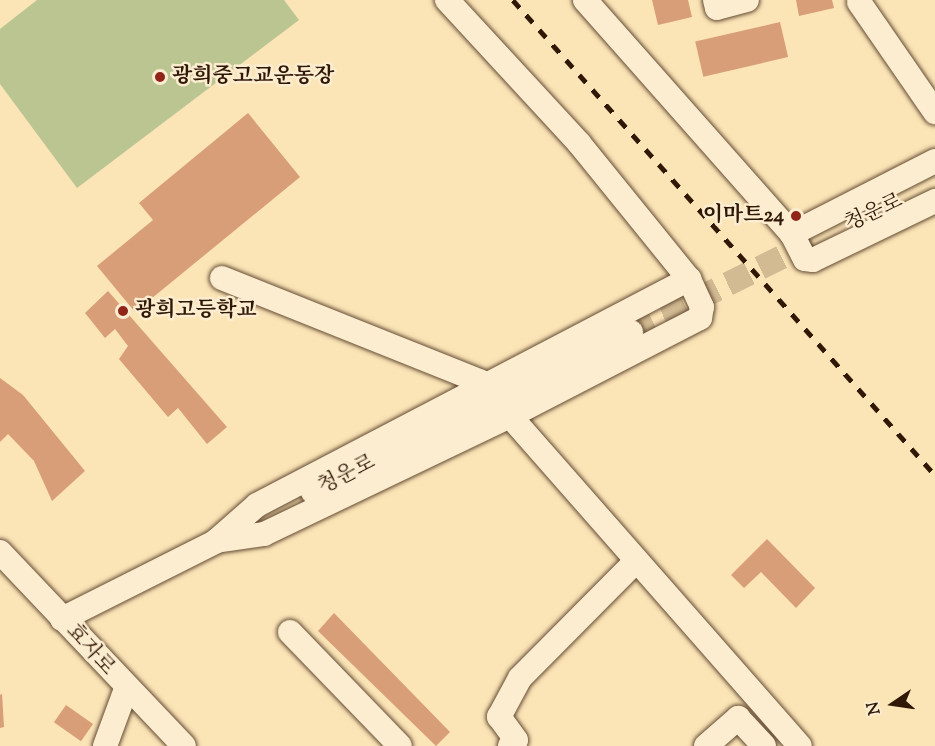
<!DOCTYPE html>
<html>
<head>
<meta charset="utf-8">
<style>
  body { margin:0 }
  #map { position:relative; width:935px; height:746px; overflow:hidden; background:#fbe4b6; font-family:"Sorts Mill Goudy","Noto Serif KR",serif }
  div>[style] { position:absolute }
  .green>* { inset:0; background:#bac592 }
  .building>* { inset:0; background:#d89e77; transform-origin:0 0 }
  .minor-tunnel>* { height:24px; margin-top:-12px; transform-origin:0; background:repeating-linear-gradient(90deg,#d2bb93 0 24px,transparent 0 36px) }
  .roads { filter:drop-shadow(0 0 2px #634b33) drop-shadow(0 0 2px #634b33) }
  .minor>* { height:24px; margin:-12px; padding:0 12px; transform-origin:12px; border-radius:12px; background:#fcedd0 }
  .rail>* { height:4.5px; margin-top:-2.25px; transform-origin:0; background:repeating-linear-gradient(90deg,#301807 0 10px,transparent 0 20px) }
  .dots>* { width:16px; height:16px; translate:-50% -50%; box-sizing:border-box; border:3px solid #fcedd0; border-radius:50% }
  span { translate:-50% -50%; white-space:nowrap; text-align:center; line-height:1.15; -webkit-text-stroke:5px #fcedd0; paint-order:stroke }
  .poi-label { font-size:21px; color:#301807; font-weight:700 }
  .left { translate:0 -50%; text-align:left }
  .right { translate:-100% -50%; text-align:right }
  .street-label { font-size:21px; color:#301807 }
  .north { position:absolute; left:863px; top:674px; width:60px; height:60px; -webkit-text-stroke:4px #fcedd0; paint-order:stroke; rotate:257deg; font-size:16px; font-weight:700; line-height:24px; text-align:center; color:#301807 }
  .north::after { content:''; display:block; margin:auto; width:21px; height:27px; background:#301807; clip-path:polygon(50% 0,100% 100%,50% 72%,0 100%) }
</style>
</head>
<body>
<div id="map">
  <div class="green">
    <i style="clip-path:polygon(37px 0,284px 0,299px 20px,77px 188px,0 84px,0 29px)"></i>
  </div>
  <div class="building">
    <i style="clip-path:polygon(652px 0,688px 0,692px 17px,658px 25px)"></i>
    <i style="clip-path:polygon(796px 0,832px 0,834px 8px,799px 16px)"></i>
    <i style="left:780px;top:22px;width:36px;height:87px;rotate:77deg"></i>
    <i style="clip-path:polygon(248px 113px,300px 177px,135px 312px,97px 266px,153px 220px,139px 203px)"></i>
    <i style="clip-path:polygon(108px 291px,227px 427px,207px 444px,178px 408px,168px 417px,119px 359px,128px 346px,115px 329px,105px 338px,85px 313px)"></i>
    <i style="clip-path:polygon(0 378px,23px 395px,85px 471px,52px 501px,34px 461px,8px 434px,0 442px)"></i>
    <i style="clip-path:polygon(767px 539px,815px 588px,796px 608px,761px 572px,744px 588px,731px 575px)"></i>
    <i style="clip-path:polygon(334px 613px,450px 732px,436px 746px,318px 631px)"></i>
    <i style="clip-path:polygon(2px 694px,4px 727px,0 728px,0 695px)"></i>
    <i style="left:66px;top:705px;width:33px;height:21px;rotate:35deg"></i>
  </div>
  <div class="minor-tunnel">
    <i style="left:631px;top:332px;width:202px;rotate:-26.4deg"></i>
  </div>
  <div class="roads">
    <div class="minor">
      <i style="left:585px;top:0;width:312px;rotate:48.5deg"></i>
      <i style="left:715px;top:0;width:8px;rotate:76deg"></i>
      <i style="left:717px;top:8px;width:31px;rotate:-15deg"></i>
      <i style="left:859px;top:2px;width:134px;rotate:55.4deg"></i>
      <i style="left:935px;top:161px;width:161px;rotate:153deg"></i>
      <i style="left:792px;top:234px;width:28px;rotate:63deg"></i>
      <i style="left:805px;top:259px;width:8px;rotate:7deg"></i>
      <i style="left:813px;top:260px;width:136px;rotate:-25.8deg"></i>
      <i style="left:222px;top:278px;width:283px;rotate:21.8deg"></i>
      <i style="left:510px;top:416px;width:439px;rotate:48.7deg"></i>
      <i style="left:313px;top:492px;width:356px;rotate:-26.7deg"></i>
      <i style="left:216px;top:541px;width:49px;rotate:-8.3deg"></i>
      <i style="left:264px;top:534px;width:273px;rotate:-25.6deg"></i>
      <i style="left:510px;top:416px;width:214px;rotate:-27.3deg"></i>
      <i style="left:700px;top:318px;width:11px;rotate:-80deg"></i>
      <i style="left:702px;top:307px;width:31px;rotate:-115deg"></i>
      <i style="left:689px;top:279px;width:175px;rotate:-129deg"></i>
      <i style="left:579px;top:143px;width:195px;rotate:-132.7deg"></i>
      <i style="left:216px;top:541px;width:55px;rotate:-41.3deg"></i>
      <i style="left:257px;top:505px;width:488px;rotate:-27.6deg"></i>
      <i style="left:0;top:552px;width:267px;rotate:46.5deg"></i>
      <i style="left:62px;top:619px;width:187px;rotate:-26.7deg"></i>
      <i style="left:290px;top:632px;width:158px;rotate:46deg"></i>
      <i style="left:105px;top:746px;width:61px;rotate:-69.8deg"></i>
      <i style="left:510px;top:746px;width:8px;rotate:-45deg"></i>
      <i style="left:516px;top:740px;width:29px;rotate:-126deg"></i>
      <i style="left:499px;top:717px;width:44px;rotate:-61.7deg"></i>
      <i style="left:520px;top:678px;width:165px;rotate:-45.2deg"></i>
      <i style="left:706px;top:746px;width:43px;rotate:-41.2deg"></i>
      <i style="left:738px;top:718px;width:38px;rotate:47deg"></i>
    </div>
  </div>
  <div class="rail">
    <i style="left:513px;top:0;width:635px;rotate:48.38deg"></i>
  </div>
  <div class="dots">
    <i style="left:160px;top:77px;background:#8f2418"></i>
    <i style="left:796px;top:216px;background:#8f2418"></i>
    <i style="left:123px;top:311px;background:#8f2418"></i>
  </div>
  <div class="poi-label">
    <span class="left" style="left:172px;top:77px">광희중고교운동장</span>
    <span class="right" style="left:784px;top:216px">이마트24</span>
    <span class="left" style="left:135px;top:311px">광희고등학교</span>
  </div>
  <div class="street-label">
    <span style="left:874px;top:213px;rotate:-25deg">청운로</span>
    <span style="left:347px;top:475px;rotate:-27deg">청운로</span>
    <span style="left:90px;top:650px;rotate:48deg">효자로</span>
  </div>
  <div class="north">N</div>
</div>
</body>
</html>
